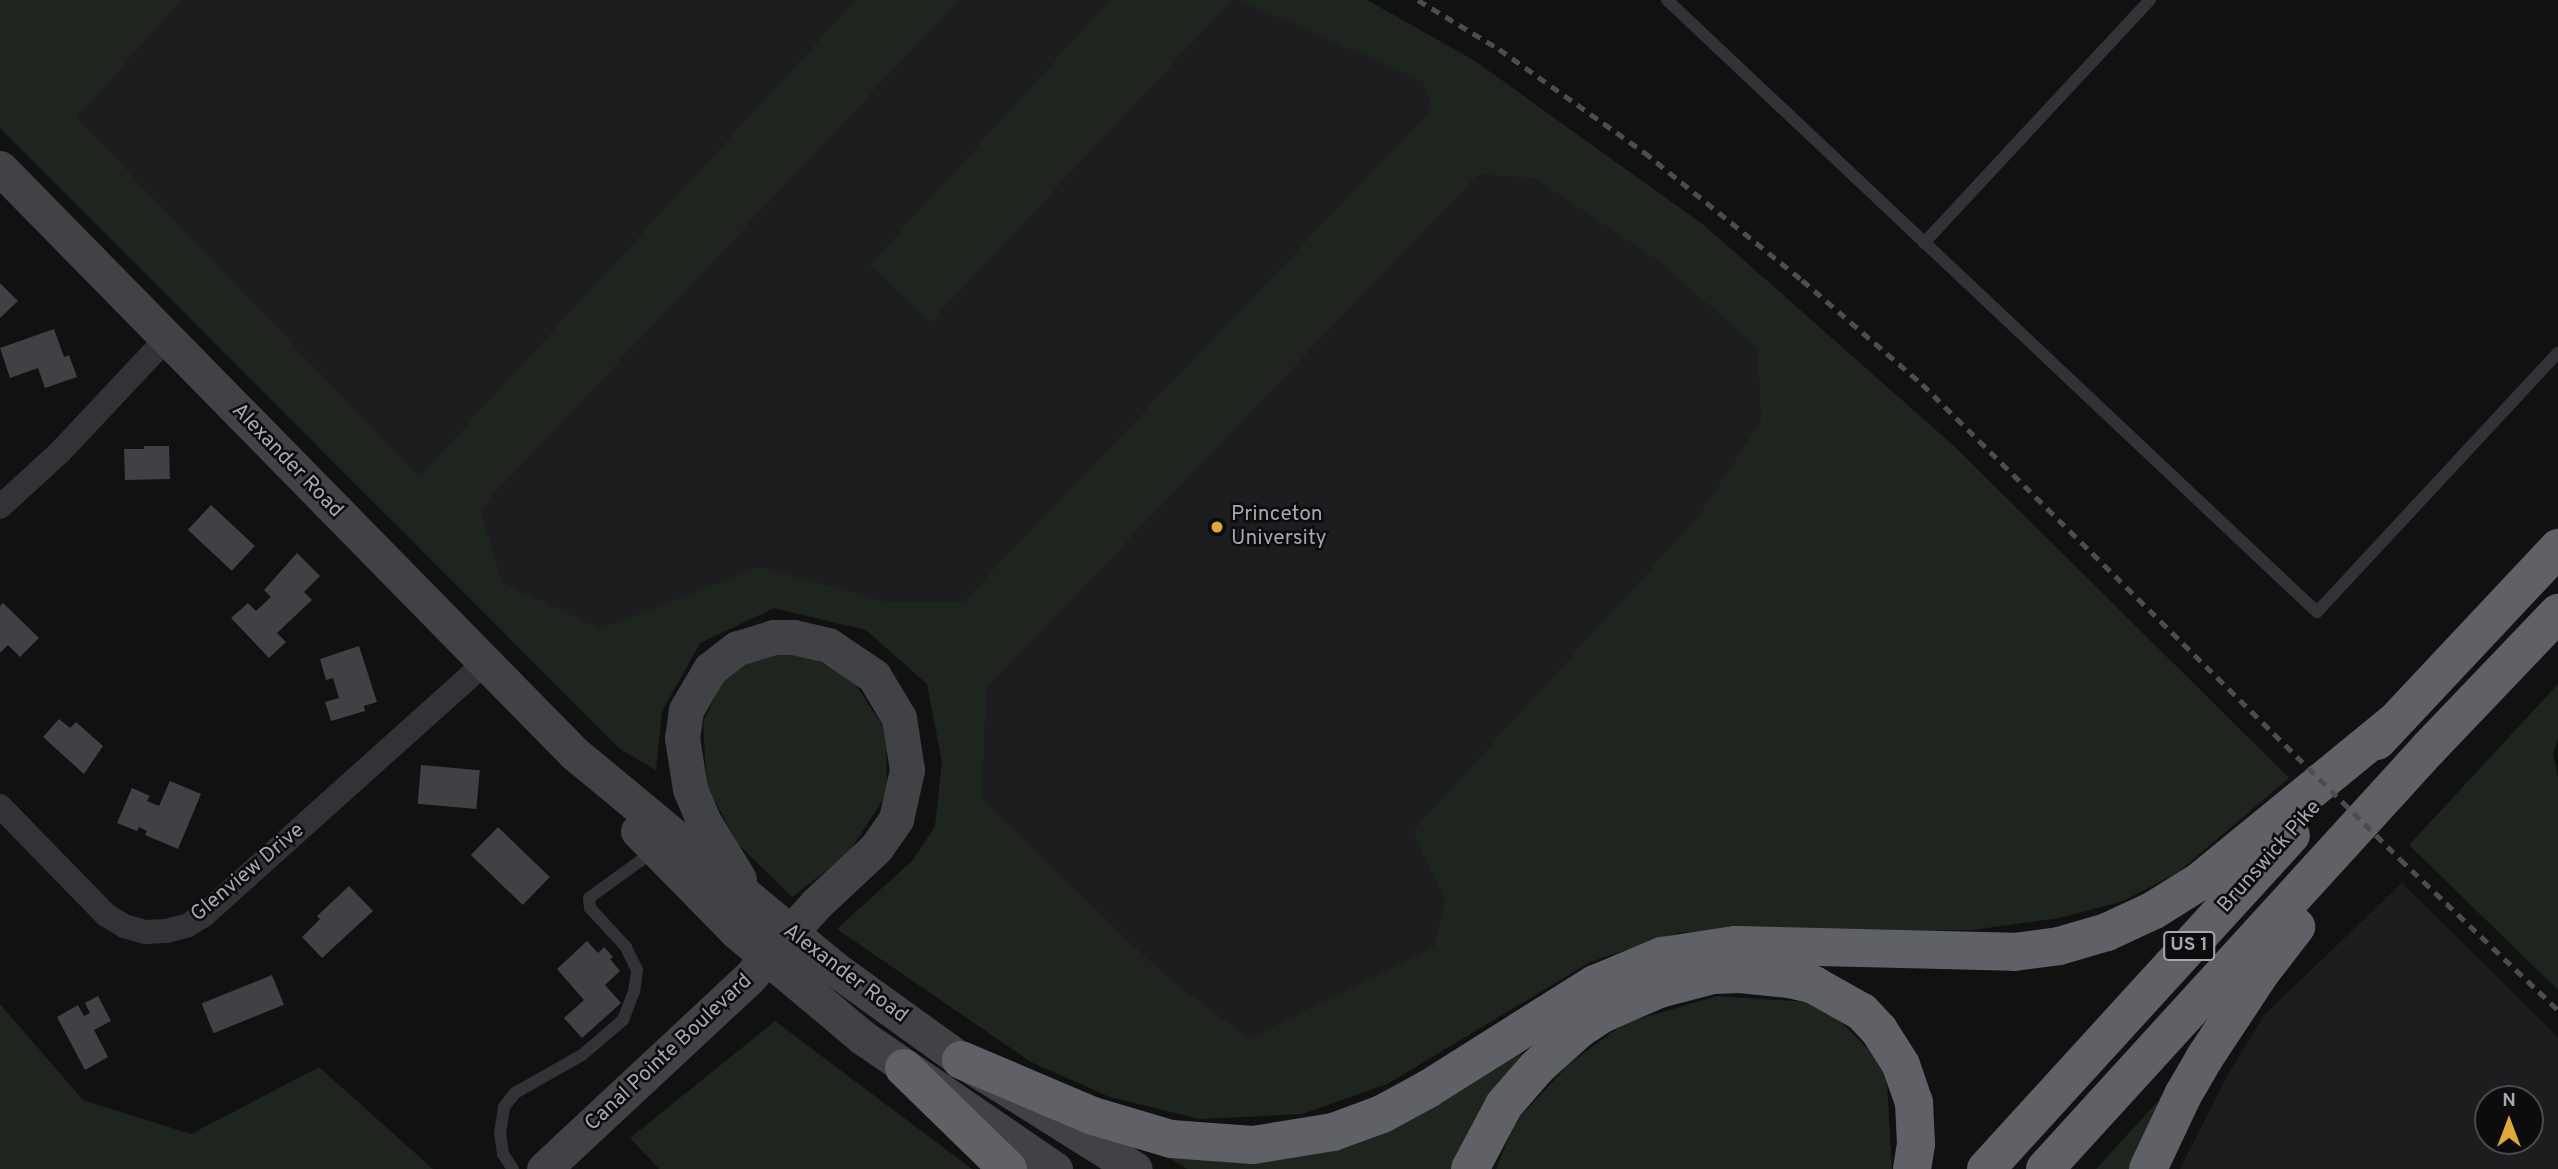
<!DOCTYPE html>
<html>
<head>
<meta charset="utf-8">
<style>
  body { margin:0 }
  #map { position:relative; width:2558px; height:1169px; overflow:hidden; background:#111112; font-family:Overpass,sans-serif }
  div>[style] { position:absolute }
  .built>* { inset:0; background:#1d1d1f }
  .green>* { inset:0; background:#1e241e }
  .building>* { inset:0; background:#404145; transform-origin:0 0 }
  .lane>* { height:12px; margin:-6px; padding:0 6px; transform-origin:6px; border-radius:6px; background:#323337 }
  .street>* { height:24px; margin:-12px; padding:0 12px; transform-origin:12px; border-radius:12px; background:#323337 }
  .secondary>* { height:35px; margin:-17.5px; padding:0 17.5px; transform-origin:17.5px; border-radius:17.5px; background:#404246 }
  .highway>* { height:38px; margin:-19px; padding:0 19px; transform-origin:19px; border-radius:19px; background:#5f6167 }
  .rail>* { height:5px; margin-top:-2.5px; transform-origin:0; background:repeating-linear-gradient(90deg,#4b4d51 0 9px,transparent 0 16px) }
  .dots>* { width:19px; height:19px; translate:-50% -50%; box-sizing:border-box; border:4px solid #0c0c0d; border-radius:50% }
  span { translate:-50% -50%; white-space:nowrap; text-align:center; line-height:1.15; -webkit-text-stroke:5px #0c0c0d; paint-order:stroke }
  .shield-label span { padding:2px 5px; background:#0c0c0d; border:2px solid; border-radius:5px; -webkit-text-stroke-width:0 }
  .shield-label { font-size:19px; color:#a4a8b1; font-weight:700 }
  .street-label { font-size:21px; color:#a4a8b1 }
  .poi-label { font-size:21px; color:#a4a8b1 }
  .left { translate:0 -50%; text-align:left }
  .north { position:absolute; left:2474px; top:1085px; width:70px; height:70px; box-sizing:border-box; background:#0c0c0d; border:2px solid #494a4f; border-radius:50%; rotate:0deg; font-size:19px; font-weight:700; line-height:28px; text-align:center; color:#a4a8b1 }
  .north::after { content:''; display:block; margin:auto; width:24px; height:32px; background:#dea83d; clip-path:polygon(50% 0,100% 100%,50% 72%,0 100%) }
</style>
</head>
<body>
<div id="map">
  <div class="built">
    <i style="clip-path:polygon(0 0,1367px 0,1475px 61px,1705px 226px,1955px 447px,2289px 778px,2177px 873px,2123px 901px,2059px 918px,1971px 930px,1681px 932px,1590px 962px,1387px 1084px,1302px 1114px,1200px 1119px,1110px 1097px,1031px 1062px,837px 929px,912px 861px,935px 827px,942px 762px,927px 684px,866px 630px,774px 608px,700px 643px,662px 711px,656px 770px,620px 749px,0 128px)"></i>
    <i style="clip-path:polygon(evenodd,2402px 883px,2558px 1037px,2558px 1169px,2180px 1169px,2227px 1076px,2265px 1014px,2402px 883px,2530px 1099px,2530px 1141px,2488px 1141px,2488px 1099px,2530px 1099px)"></i>
  </div>
  <div class="green">
    <i style="clip-path:polygon(evenodd,0 0,181px 0,77px 118px,419px 477px,856px 0,959px 0,480px 509px,502px 582px,600px 629px,760px 567px,887px 602px,963px 602px,1432px 109px,1423px 81px,1239px 0,1367px 0,1475px 61px,1705px 226px,1955px 447px,2289px 778px,2177px 873px,2123px 901px,2059px 918px,1971px 930px,1681px 932px,1590px 962px,1387px 1084px,1302px 1114px,1200px 1119px,1110px 1097px,1031px 1062px,837px 929px,912px 861px,935px 827px,942px 762px,927px 684px,866px 630px,774px 608px,700px 643px,662px 711px,656px 770px,620px 749px,0 128px,0 0,1478px 174px,1534px 178px,1660px 262px,1758px 348px,1761px 421px,1698px 517px,1413px 831px,1445px 901px,1434px 947px,1249px 1038px,1164px 975px,982px 799px,986px 689px,1478px 174px)"></i>
    <i style="clip-path:polygon(1110px 0,1232px 0,930px 323px,870px 265px)"></i>
    <i style="clip-path:polygon(799px 649px,854px 682px,886px 731px,887px 793px,848px 854px,792px 897px,738px 844px,707px 786px,703px 722px,729px 667px)"></i>
    <i style="clip-path:polygon(2558px 684px,2558px 738px,2553px 754px,2558px 776px,2558px 990px,2409px 845px)"></i>
    <i style="clip-path:polygon(1717px 996px,1821px 1003px,1886px 1066px,1892px 1169px,1496px 1169px,1516px 1121px,1570px 1063px,1625px 1023px)"></i>
    <i style="clip-path:polygon(0 1004px,83px 1100px,191px 1134px,319px 1067px,433px 1169px,0 1169px)"></i>
    <i style="clip-path:polygon(775px 1021px,972px 1169px,659px 1169px,630px 1138px)"></i>
    <i style="clip-path:polygon(1525px 1046px,1466px 1169px,1187px 1169px,1158px 1151px,1347px 1143px)"></i>
    <i style="clip-path:polygon(2159px 1100px,2130px 1169px,2096px 1169px)"></i>
  </div>
  <div class="building">
    <i style="clip-path:polygon(0 283px,18px 301px,0 318px)"></i>
    <i style="clip-path:polygon(54px 329px,64px 357px,69px 355px,77px 377px,45px 388px,38px 368px,10px 378px,0 348px)"></i>
    <i style="clip-path:polygon(144px 446px,169px 446px,170px 479px,125px 480px,124px 449px,144px 449px)"></i>
    <i style="left:211px;top:505px;width:60px;height:34px;rotate:43deg"></i>
    <i style="clip-path:polygon(297px 553px,320px 576px,304px 592px,312px 600px,277px 633px,286px 642px,269px 658px,231px 618px,248px 603px,256px 611px,271px 597px,264px 590px)"></i>
    <i style="clip-path:polygon(3px 603px,39px 638px,20px 657px,8px 645px,0 653px,0 606px)"></i>
    <i style="clip-path:polygon(359px 646px,377px 702px,364px 706px,365px 711px,331px 721px,325px 702px,339px 698px,333px 678px,326px 680px,320px 659px)"></i>
    <i style="clip-path:polygon(59px 719px,70px 728px,76px 722px,103px 746px,84px 774px,43px 737px)"></i>
    <i style="left:421px;top:765px;width:59px;height:39px;rotate:5deg"></i>
    <i style="clip-path:polygon(170px 781px,201px 794px,178px 849px,145px 835px,147px 831px,139px 827px,137px 831px,117px 823px,132px 788px,150px 796px,147px 801px,159px 806px)"></i>
    <i style="left:498px;top:827px;width:72px;height:39px;rotate:44deg"></i>
    <i style="clip-path:polygon(349px 886px,373px 911px,322px 958px,302px 937px,320px 919px,317px 916px)"></i>
    <i style="clip-path:polygon(587px 941px,598px 953px,604px 947px,613px 957px,610px 959px,620px 971px,605px 985px,621px 1003px,582px 1038px,564px 1018px,584px 1000px,557px 969px)"></i>
    <i style="left:272px;top:975px;width:32px;height:76px;rotate:68deg"></i>
    <i style="clip-path:polygon(98px 996px,111px 1021px,94px 1030px,108px 1057px,85px 1070px,57px 1017px,78px 1005px,84px 1016px,90px 1013px,85px 1003px)"></i>
  </div>
  <div class="lane">
    <i style="left:1667px;top:0;width:893px;rotate:43.28deg"></i>
    <i style="left:2317px;top:612px;width:354px;rotate:-47.1deg"></i>
    <i style="left:1924px;top:243px;width:332px;rotate:-47.1deg"></i>
    <i style="left:513px;top:1169px;width:18px;rotate:-124deg"></i>
    <i style="left:503px;top:1154px;width:21px;rotate:-98deg"></i>
    <i style="left:500px;top:1133px;width:26px;rotate:-81deg"></i>
    <i style="left:504px;top:1107px;width:18px;rotate:-52deg"></i>
    <i style="left:515px;top:1093px;width:77px;rotate:-29.6deg"></i>
    <i style="left:582px;top:1055px;width:54px;rotate:-40.5deg"></i>
    <i style="left:623px;top:1020px;width:30px;rotate:-69deg"></i>
    <i style="left:634px;top:992px;width:22px;rotate:-82deg"></i>
    <i style="left:637px;top:970px;width:25px;rotate:-116deg"></i>
    <i style="left:626px;top:947px;width:53px;rotate:-132.7deg"></i>
    <i style="left:590px;top:908px;width:10px;rotate:-96deg"></i>
    <i style="left:589px;top:898px;width:82px;rotate:-36deg"></i>
  </div>
  <div class="street">
    <i style="left:0;top:507px;width:81px;rotate:-42.5deg"></i>
    <i style="left:60px;top:452px;width:155px;rotate:-46.8deg"></i>
    <i style="left:0;top:806px;width:152px;rotate:45.8deg"></i>
    <i style="left:106px;top:915px;width:21px;rotate:31deg"></i>
    <i style="left:124px;top:926px;width:22px;rotate:16deg"></i>
    <i style="left:145px;top:932px;width:21px;rotate:-3deg"></i>
    <i style="left:166px;top:931px;width:21px;rotate:-14deg"></i>
    <i style="left:186px;top:926px;width:21px;rotate:-31deg"></i>
    <i style="left:204px;top:915px;width:377px;rotate:-41.9deg"></i>
  </div>
  <div class="secondary">
    <i style="left:0;top:168px;width:820px;rotate:45.54deg"></i>
    <i style="left:574px;top:753px;width:339px;rotate:39.6deg"></i>
    <i style="left:835px;top:969px;width:155px;rotate:35.8deg"></i>
    <i style="left:961px;top:1060px;width:205px;rotate:32.1deg"></i>
    <i style="left:638px;top:831px;width:141px;rotate:45.6deg"></i>
    <i style="left:737px;top:932px;width:163px;rotate:40deg"></i>
    <i style="left:862px;top:1037px;width:234px;rotate:34.4deg"></i>
    <i style="left:544px;top:1169px;width:277px;rotate:-43deg"></i>
    <i style="left:747px;top:980px;width:104px;rotate:-47.7deg"></i>
    <i style="left:817px;top:903px;width:81px;rotate:-43deg"></i>
    <i style="left:876px;top:848px;width:35px;rotate:-55deg"></i>
    <i style="left:896px;top:819px;width:50px;rotate:-77.3deg"></i>
    <i style="left:907px;top:770px;width:53px;rotate:-98.7deg"></i>
    <i style="left:899px;top:718px;width:49px;rotate:-120.8deg"></i>
    <i style="left:874px;top:676px;width:55px;rotate:-146deg"></i>
    <i style="left:828px;top:645px;width:36px;rotate:-167deg"></i>
    <i style="left:793px;top:637px;width:19px;rotate:180deg"></i>
    <i style="left:774px;top:637px;width:39px;rotate:163deg"></i>
    <i style="left:737px;top:648px;width:34px;rotate:142deg"></i>
    <i style="left:710px;top:669px;width:48px;rotate:120.3deg"></i>
    <i style="left:686px;top:710px;width:28px;rotate:98deg"></i>
    <i style="left:682px;top:738px;width:52px;rotate:81.1deg"></i>
    <i style="left:690px;top:789px;width:34px;rotate:67deg"></i>
    <i style="left:703px;top:820px;width:69px;rotate:58.6deg"></i>
  </div>
  <div class="highway">
    <i style="left:2377px;top:741px;width:265px;rotate:-46.8deg"></i>
    <i style="left:961px;top:1060px;width:143px;rotate:23deg"></i>
    <i style="left:1093px;top:1116px;width:81px;rotate:16.4deg"></i>
    <i style="left:1171px;top:1139px;width:82px;rotate:4.2deg"></i>
    <i style="left:1253px;top:1145px;width:81px;rotate:-9.2deg"></i>
    <i style="left:1333px;top:1132px;width:52px;rotate:-20.2deg"></i>
    <i style="left:1382px;top:1114px;width:52px;rotate:-28.5deg"></i>
    <i style="left:1428px;top:1089px;width:197px;rotate:-32.2deg"></i>
    <i style="left:1595px;top:984px;width:73px;rotate:-22.7deg"></i>
    <i style="left:1662px;top:956px;width:75px;rotate:-8.5deg"></i>
    <i style="left:1736px;top:945px;width:278px;rotate:1.4deg"></i>
    <i style="left:2014px;top:952px;width:45px;rotate:-7.6deg"></i>
    <i style="left:2059px;top:946px;width:50px;rotate:-16.3deg"></i>
    <i style="left:2107px;top:932px;width:52px;rotate:-25.1deg"></i>
    <i style="left:2154px;top:910px;width:53px;rotate:-31.9deg"></i>
    <i style="left:2199px;top:882px;width:251px;rotate:-39.3deg"></i>
    <i style="left:904px;top:1068px;width:145px;rotate:44.2deg"></i>
    <i style="left:1470px;top:1169px;width:72px;rotate:-62deg"></i>
    <i style="left:1504px;top:1105px;width:50px;rotate:-49deg"></i>
    <i style="left:1537px;top:1067px;width:57px;rotate:-42.1deg"></i>
    <i style="left:1579px;top:1029px;width:30px;rotate:-33deg"></i>
    <i style="left:1604px;top:1013px;width:60px;rotate:-23.6deg"></i>
    <i style="left:1659px;top:989px;width:56px;rotate:-14.5deg"></i>
    <i style="left:1713px;top:975px;width:27px;rotate:-2deg"></i>
    <i style="left:1740px;top:974px;width:49px;rotate:5.8deg"></i>
    <i style="left:1789px;top:979px;width:26px;rotate:13deg"></i>
    <i style="left:1814px;top:985px;width:55px;rotate:29.4deg"></i>
    <i style="left:1862px;top:1012px;width:25px;rotate:47deg"></i>
    <i style="left:1879px;top:1030px;width:41px;rotate:57.8deg"></i>
    <i style="left:1901px;top:1065px;width:39px;rotate:71deg"></i>
    <i style="left:1914px;top:1102px;width:42px;rotate:87.3deg"></i>
    <i style="left:1916px;top:1144px;width:25px;rotate:99deg"></i>
    <i style="left:1986px;top:1169px;width:452px;rotate:-47.6deg"></i>
    <i style="left:2045px;top:1169px;width:570px;rotate:-47.63deg"></i>
    <i style="left:2429px;top:748px;width:187px;rotate:-46.3deg"></i>
    <i style="left:2148px;top:1169px;width:82px;rotate:-64.7deg"></i>
    <i style="left:2183px;top:1095px;width:44px;rotate:-59.9deg"></i>
    <i style="left:2205px;top:1057px;width:103px;rotate:-56.5deg"></i>
    <i style="left:2262px;top:971px;width:56px;rotate:-52.3deg"></i>
  </div>
  <div class="rail">
    <i style="left:1418px;top:0;width:95px;rotate:31.2deg"></i>
    <i style="left:1499px;top:49px;width:178px;rotate:35.4deg"></i>
    <i style="left:1644px;top:152px;width:203px;rotate:39deg"></i>
    <i style="left:1802px;top:280px;width:159px;rotate:40.9deg"></i>
    <i style="left:1922px;top:384px;width:674px;rotate:44.82deg"></i>
    <i style="left:2400px;top:859px;width:219px;rotate:43.7deg"></i>
  </div>
  <div class="dots">
    <i style="left:1217px;top:527px;background:#dea83d"></i>
  </div>
  <div class="shield-label">
    <span style="left:2189px;top:946px">US 1</span>
  </div>
  <div class="street-label">
    <span style="left:287px;top:461px;rotate:46deg">Alexander Road</span>
    <span style="left:2270px;top:857px;rotate:-48deg">Brunswick Pike</span>
    <span style="left:248px;top:873px;rotate:-40deg">Glenview Drive</span>
    <span style="left:845px;top:974px;rotate:37deg">Alexander Road</span>
    <span style="left:669px;top:1053px;rotate:-43deg">Canal Pointe Boulevard</span>
  </div>
  <div class="poi-label">
    <span class="left" style="left:1231px;top:527px">Princeton<br>University</span>
  </div>
  <div class="north">N</div>
</div>
</body>
</html>
